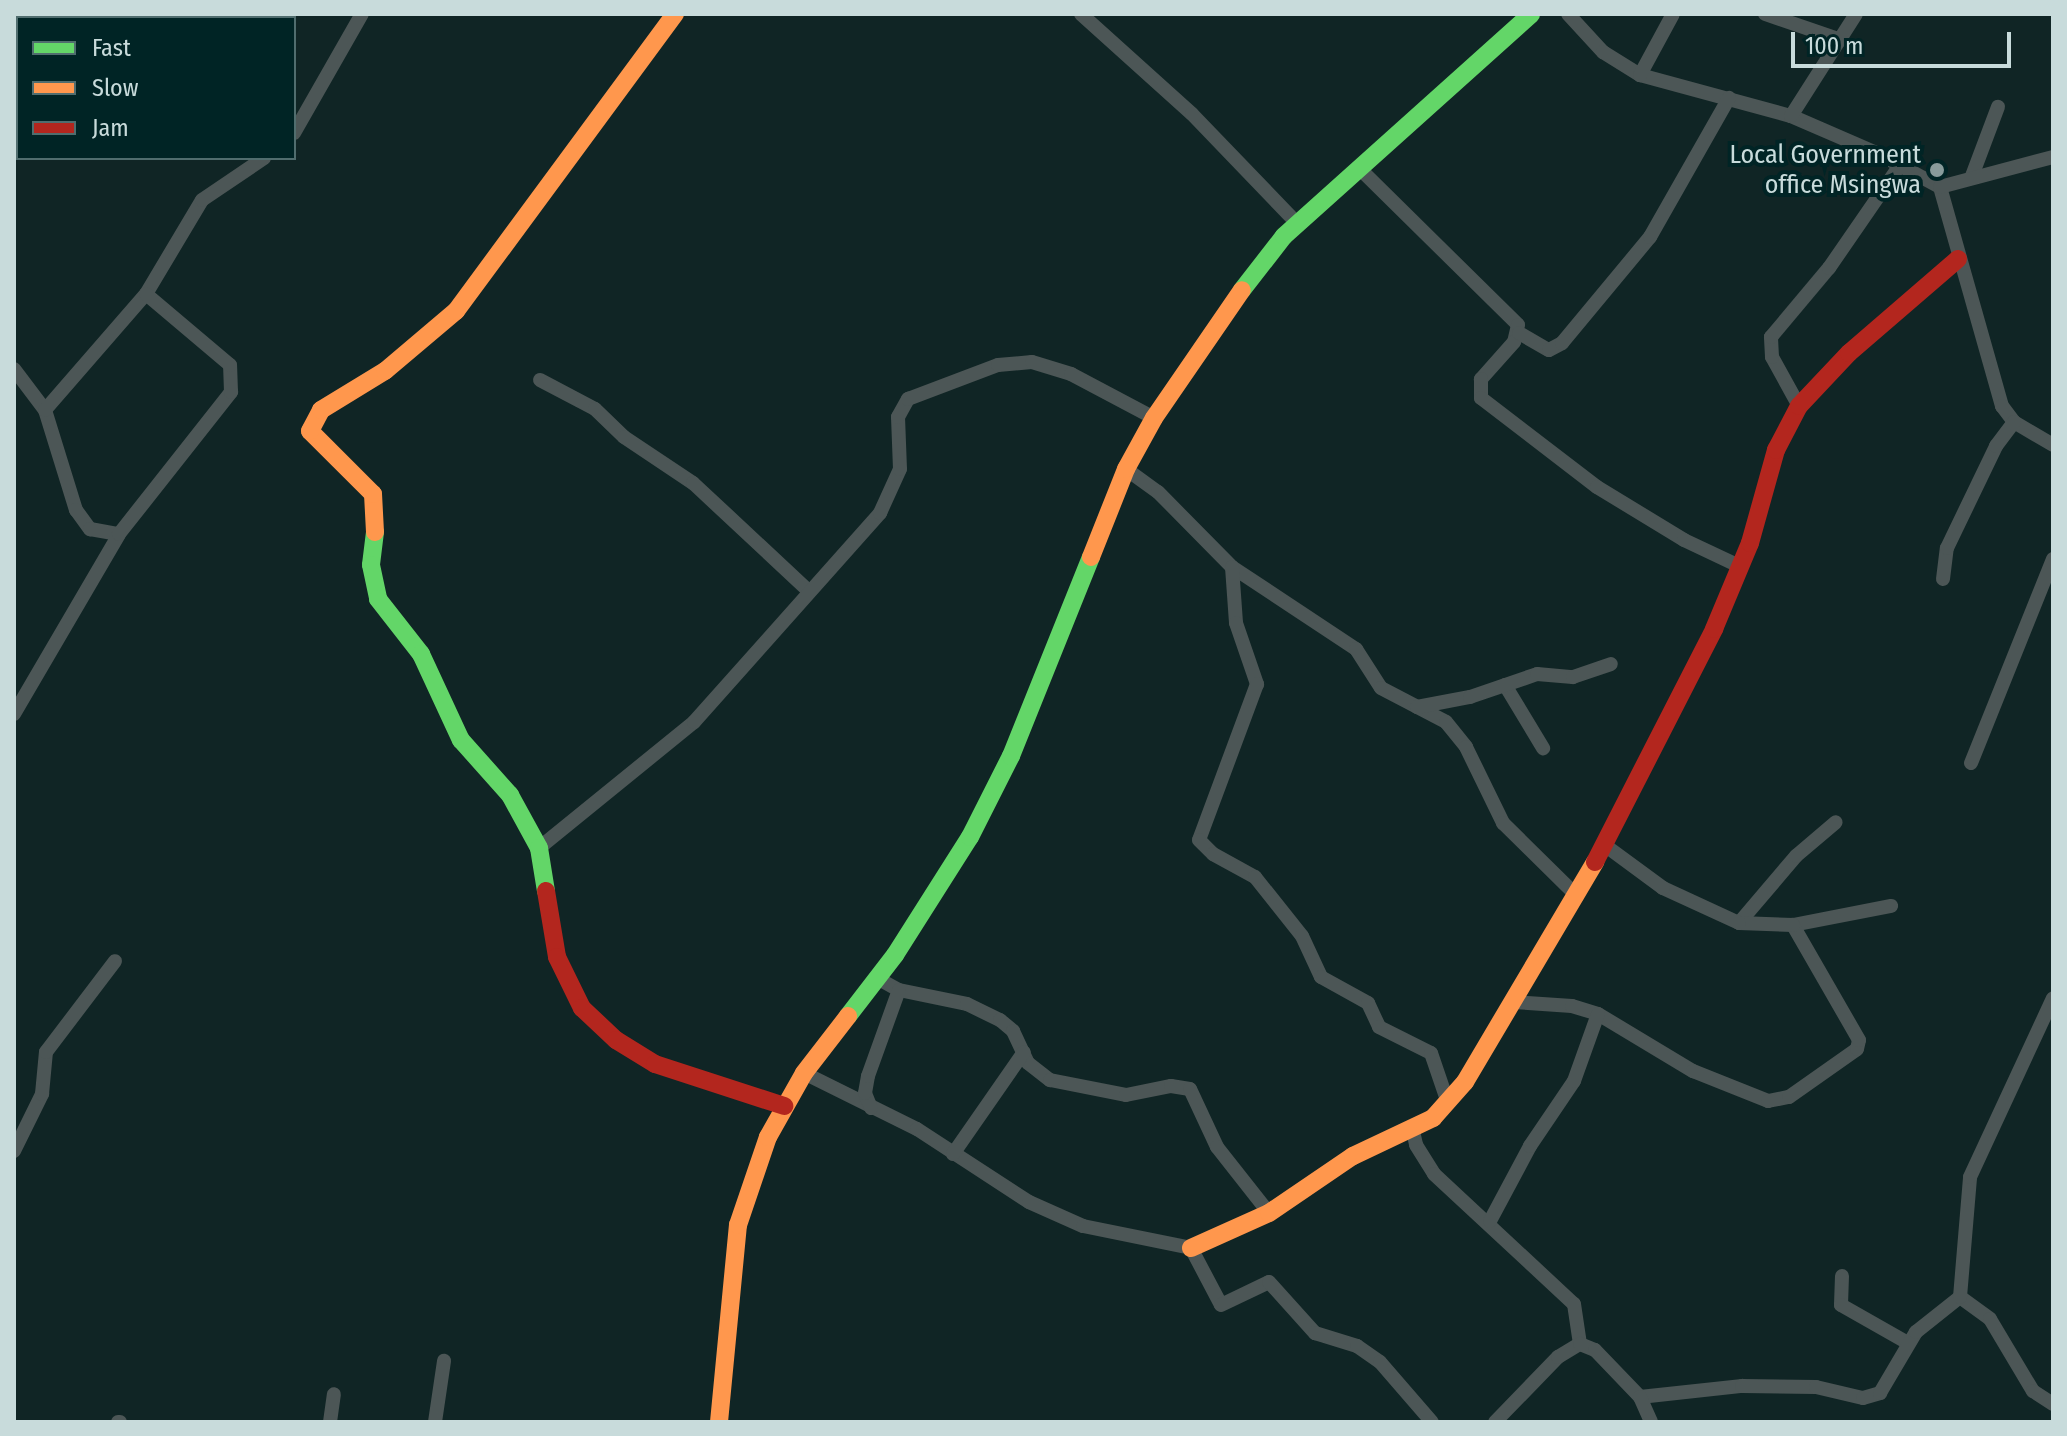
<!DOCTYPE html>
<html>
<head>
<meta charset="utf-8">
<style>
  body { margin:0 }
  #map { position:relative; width:2067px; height:1436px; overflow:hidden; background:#102525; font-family:"Fira Sans Condensed",sans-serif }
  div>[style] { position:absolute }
  .street>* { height:14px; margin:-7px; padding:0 7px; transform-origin:7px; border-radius:7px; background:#4c5656 }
  .fast>* { height:18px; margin:-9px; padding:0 9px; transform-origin:9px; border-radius:9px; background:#63d668 }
  .slow>* { height:18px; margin:-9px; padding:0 9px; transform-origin:9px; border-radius:9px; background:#ff974d }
  .jam>* { height:18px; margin:-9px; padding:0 9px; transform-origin:9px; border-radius:9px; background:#b3261e }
  .dots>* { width:22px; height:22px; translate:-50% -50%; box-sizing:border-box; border:4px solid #002425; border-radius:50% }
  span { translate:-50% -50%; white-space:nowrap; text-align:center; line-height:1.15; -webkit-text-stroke:8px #002425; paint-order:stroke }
  .poi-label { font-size:26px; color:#c8dbdb }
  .right { translate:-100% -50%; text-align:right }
  .frame { position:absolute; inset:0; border:16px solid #c8dbdb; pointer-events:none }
  .legend { position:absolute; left:16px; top:16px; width:280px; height:144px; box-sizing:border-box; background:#002425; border:2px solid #506d6e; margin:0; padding:10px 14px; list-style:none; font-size:24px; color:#c8dbdb }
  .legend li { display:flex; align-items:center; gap:16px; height:40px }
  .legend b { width:40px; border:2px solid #506d6e }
  .scale { position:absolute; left:1791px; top:32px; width:220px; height:36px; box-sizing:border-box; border:4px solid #c8dbdb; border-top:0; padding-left:10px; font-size:24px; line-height:28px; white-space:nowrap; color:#c8dbdb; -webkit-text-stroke:6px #002425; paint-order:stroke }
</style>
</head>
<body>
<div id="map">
  <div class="street">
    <i style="left:1081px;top:14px;width:149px;rotate:42deg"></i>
    <i style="left:1192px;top:114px;width:151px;rotate:46.1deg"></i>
    <i style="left:1568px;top:14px;width:52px;rotate:47.4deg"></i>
    <i style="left:1603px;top:52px;width:44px;rotate:31.9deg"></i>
    <i style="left:1640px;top:75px;width:156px;rotate:15.2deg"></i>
    <i style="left:1791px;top:116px;width:96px;rotate:23.4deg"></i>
    <i style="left:1879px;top:154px;width:69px;rotate:28.4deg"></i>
    <i style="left:1940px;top:187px;width:228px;rotate:74.2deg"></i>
    <i style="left:2002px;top:406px;width:20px;rotate:53deg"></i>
    <i style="left:2014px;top:422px;width:45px;rotate:30.5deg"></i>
    <i style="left:1765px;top:14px;width:80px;rotate:18.9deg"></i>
    <i style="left:1640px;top:75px;width:69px;rotate:-61.6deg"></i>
    <i style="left:1791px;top:116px;width:121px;rotate:-57.5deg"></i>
    <i style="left:294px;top:133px;width:137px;rotate:-60.3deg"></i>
    <i style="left:1359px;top:168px;width:223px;rotate:44.6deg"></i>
    <i style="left:1518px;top:325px;width:17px;rotate:103deg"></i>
    <i style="left:1514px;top:342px;width:50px;rotate:131.7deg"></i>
    <i style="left:1481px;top:379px;width:19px;rotate:90deg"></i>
    <i style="left:1481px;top:398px;width:146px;rotate:37.5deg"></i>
    <i style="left:1597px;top:487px;width:102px;rotate:31.3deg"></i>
    <i style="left:1684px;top:540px;width:63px;rotate:25.3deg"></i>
    <i style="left:1972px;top:176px;width:74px;rotate:-69.4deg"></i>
    <i style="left:1940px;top:187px;width:117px;rotate:-14.9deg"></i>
    <i style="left:1519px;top:333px;width:34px;rotate:30deg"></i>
    <i style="left:1549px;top:350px;width:15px;rotate:-28deg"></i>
    <i style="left:1562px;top:343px;width:138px;rotate:-50.3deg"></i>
    <i style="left:1650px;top:237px;width:160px;rotate:-60.4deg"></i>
    <i style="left:14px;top:369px;width:51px;rotate:52.9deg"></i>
    <i style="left:45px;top:410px;width:105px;rotate:72.8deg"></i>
    <i style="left:76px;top:510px;width:24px;rotate:54deg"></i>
    <i style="left:90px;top:529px;width:29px;rotate:10deg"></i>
    <i style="left:540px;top:380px;width:62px;rotate:27.8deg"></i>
    <i style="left:595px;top:409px;width:40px;rotate:44deg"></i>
    <i style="left:624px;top:437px;width:83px;rotate:33.7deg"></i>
    <i style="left:693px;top:483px;width:158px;rotate:43deg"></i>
    <i style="left:1799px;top:406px;width:56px;rotate:-118.9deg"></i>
    <i style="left:1772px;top:357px;width:20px;rotate:-93deg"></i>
    <i style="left:1771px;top:337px;width:90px;rotate:-50deg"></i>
    <i style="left:1829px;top:268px;width:125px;rotate:-55.4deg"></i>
    <i style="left:45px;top:410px;width:154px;rotate:-49deg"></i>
    <i style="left:146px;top:294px;width:109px;rotate:-59.2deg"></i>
    <i style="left:202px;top:200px;width:75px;rotate:-34.1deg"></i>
    <i style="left:1126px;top:469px;width:39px;rotate:36deg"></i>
    <i style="left:1158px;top:492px;width:105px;rotate:45.4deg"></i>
    <i style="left:1232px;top:567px;width:149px;rotate:33.5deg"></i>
    <i style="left:1356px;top:649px;width:46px;rotate:57.3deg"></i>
    <i style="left:1381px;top:688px;width:73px;rotate:27.6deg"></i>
    <i style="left:1446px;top:722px;width:32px;rotate:51deg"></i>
    <i style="left:1466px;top:747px;width:85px;rotate:64deg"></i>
    <i style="left:1503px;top:823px;width:104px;rotate:44.6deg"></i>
    <i style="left:1232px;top:567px;width:56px;rotate:85.9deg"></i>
    <i style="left:1236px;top:623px;width:65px;rotate:71deg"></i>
    <i style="left:1257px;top:684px;width:166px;rotate:110.4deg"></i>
    <i style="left:1199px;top:840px;width:20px;rotate:45deg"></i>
    <i style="left:1213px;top:854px;width:48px;rotate:28.7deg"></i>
    <i style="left:1255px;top:877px;width:75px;rotate:51.5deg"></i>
    <i style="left:1302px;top:936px;width:45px;rotate:65.1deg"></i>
    <i style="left:1321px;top:977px;width:54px;rotate:29deg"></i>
    <i style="left:1368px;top:1003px;width:26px;rotate:65deg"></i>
    <i style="left:1379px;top:1027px;width:58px;rotate:26.6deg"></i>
    <i style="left:1431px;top:1053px;width:50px;rotate:71.2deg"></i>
    <i style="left:1943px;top:579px;width:31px;rotate:-83deg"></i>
    <i style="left:1947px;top:548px;width:113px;rotate:-64.3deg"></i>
    <i style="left:1996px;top:446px;width:30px;rotate:-53deg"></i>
    <i style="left:1505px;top:685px;width:74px;rotate:58.9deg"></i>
    <i style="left:1417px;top:707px;width:54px;rotate:-10.7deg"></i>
    <i style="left:1470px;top:697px;width:71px;rotate:-18.9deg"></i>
    <i style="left:1537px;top:674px;width:36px;rotate:5deg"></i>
    <i style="left:1573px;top:677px;width:40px;rotate:-18.9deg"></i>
    <i style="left:14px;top:714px;width:208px;rotate:-59.7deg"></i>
    <i style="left:119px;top:534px;width:181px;rotate:-51.7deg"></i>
    <i style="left:231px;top:392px;width:27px;rotate:-92deg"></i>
    <i style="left:230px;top:365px;width:110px;rotate:-139.8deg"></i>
    <i style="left:1971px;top:763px;width:220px;rotate:-68.1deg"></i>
    <i style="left:539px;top:848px;width:200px;rotate:-39.1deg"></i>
    <i style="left:694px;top:722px;width:280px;rotate:-48.3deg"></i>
    <i style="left:880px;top:513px;width:48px;rotate:-65.6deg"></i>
    <i style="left:900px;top:469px;width:52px;rotate:-92.2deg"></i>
    <i style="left:898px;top:417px;width:21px;rotate:-61deg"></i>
    <i style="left:908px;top:399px;width:96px;rotate:-20.7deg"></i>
    <i style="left:998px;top:365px;width:34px;rotate:-5deg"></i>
    <i style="left:1032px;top:362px;width:41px;rotate:17.1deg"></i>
    <i style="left:1071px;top:374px;width:94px;rotate:27.9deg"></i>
    <i style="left:1739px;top:923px;width:88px;rotate:-49.6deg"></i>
    <i style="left:1796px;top:856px;width:52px;rotate:-40.4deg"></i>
    <i style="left:1793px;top:925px;width:100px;rotate:-11deg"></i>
    <i style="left:877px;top:978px;width:25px;rotate:29deg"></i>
    <i style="left:899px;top:990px;width:69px;rotate:11.6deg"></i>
    <i style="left:967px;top:1004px;width:37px;rotate:26deg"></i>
    <i style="left:1000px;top:1020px;width:17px;rotate:40deg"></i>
    <i style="left:1013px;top:1031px;width:35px;rotate:65deg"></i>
    <i style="left:1028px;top:1063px;width:28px;rotate:38deg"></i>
    <i style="left:1050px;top:1080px;width:77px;rotate:11.2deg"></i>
    <i style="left:1126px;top:1095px;width:46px;rotate:-11.3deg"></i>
    <i style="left:1171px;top:1086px;width:19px;rotate:9deg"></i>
    <i style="left:1190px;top:1089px;width:64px;rotate:65deg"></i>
    <i style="left:1217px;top:1147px;width:84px;rotate:51.8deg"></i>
    <i style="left:1514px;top:1002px;width:58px;rotate:3.9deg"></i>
    <i style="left:1572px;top:1006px;width:27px;rotate:17deg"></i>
    <i style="left:1598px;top:1014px;width:111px;rotate:31deg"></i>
    <i style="left:1693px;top:1071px;width:81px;rotate:21.8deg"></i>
    <i style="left:1768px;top:1101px;width:21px;rotate:-11deg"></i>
    <i style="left:1789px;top:1097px;width:83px;rotate:-35.2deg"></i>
    <i style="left:1857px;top:1049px;width:9px;rotate:-77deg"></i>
    <i style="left:1859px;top:1040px;width:133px;rotate:-119.9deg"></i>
    <i style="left:1793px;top:925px;width:54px;rotate:-177.9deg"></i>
    <i style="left:1739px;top:923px;width:84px;rotate:-155.3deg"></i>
    <i style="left:1663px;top:888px;width:74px;rotate:-143.7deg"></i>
    <i style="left:804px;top:1073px;width:126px;rotate:26.4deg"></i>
    <i style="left:917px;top:1129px;width:134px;rotate:33.1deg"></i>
    <i style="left:1029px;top:1202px;width:59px;rotate:24deg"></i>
    <i style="left:1083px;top:1226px;width:110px;rotate:11.5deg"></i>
    <i style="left:1191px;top:1248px;width:64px;rotate:62.2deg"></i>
    <i style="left:1221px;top:1305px;width:53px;rotate:-25.6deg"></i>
    <i style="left:1269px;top:1282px;width:69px;rotate:48deg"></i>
    <i style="left:1315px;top:1333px;width:44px;rotate:17.2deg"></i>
    <i style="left:1357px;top:1346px;width:28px;rotate:35deg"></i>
    <i style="left:1380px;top:1362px;width:79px;rotate:49.1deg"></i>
    <i style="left:871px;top:1108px;width:16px;rotate:-112deg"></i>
    <i style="left:865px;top:1093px;width:17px;rotate:-80deg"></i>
    <i style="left:868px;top:1076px;width:91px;rotate:-70.2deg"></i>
    <i style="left:1412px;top:1127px;width:18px;rotate:77deg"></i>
    <i style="left:1416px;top:1145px;width:34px;rotate:58deg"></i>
    <i style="left:1434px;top:1174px;width:191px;rotate:42.9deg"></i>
    <i style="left:1574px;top:1304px;width:40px;rotate:81.5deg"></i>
    <i style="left:14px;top:1151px;width:64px;rotate:-63.8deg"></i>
    <i style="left:42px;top:1094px;width:42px;rotate:-84.6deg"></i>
    <i style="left:46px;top:1052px;width:114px;rotate:-52.8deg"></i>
    <i style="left:953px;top:1154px;width:124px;rotate:-55.2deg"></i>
    <i style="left:1490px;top:1221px;width:85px;rotate:-61.9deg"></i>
    <i style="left:1530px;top:1146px;width:78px;rotate:-55.9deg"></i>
    <i style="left:1574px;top:1081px;width:71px;rotate:-70.3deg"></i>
    <i style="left:1842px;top:1276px;width:29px;rotate:92deg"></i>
    <i style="left:1841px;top:1305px;width:77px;rotate:29.6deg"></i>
    <i style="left:1960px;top:1297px;width:37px;rotate:36deg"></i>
    <i style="left:1990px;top:1319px;width:84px;rotate:59.2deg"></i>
    <i style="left:2033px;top:1391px;width:24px;rotate:33deg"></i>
    <i style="left:1640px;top:1397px;width:103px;rotate:-6.2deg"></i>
    <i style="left:1742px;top:1386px;width:74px;rotate:0.8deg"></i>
    <i style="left:1816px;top:1387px;width:48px;rotate:13.2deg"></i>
    <i style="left:1863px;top:1398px;width:18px;rotate:-16deg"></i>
    <i style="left:1880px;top:1393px;width:71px;rotate:-59.5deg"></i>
    <i style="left:1916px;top:1332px;width:56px;rotate:-38.5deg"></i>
    <i style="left:1960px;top:1297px;width:120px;rotate:-85.2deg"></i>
    <i style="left:1970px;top:1177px;width:197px;rotate:-65.1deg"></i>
    <i style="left:118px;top:1422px;width:2px"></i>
    <i style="left:330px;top:1422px;width:28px;rotate:-82deg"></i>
    <i style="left:435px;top:1422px;width:62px;rotate:-81.6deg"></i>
    <i style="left:1495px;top:1422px;width:91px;rotate:-45.9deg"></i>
    <i style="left:1558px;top:1357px;width:26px;rotate:-31deg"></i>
    <i style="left:1580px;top:1344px;width:16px;rotate:22deg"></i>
    <i style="left:1595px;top:1350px;width:65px;rotate:46.2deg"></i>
    <i style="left:1640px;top:1397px;width:27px;rotate:66deg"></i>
  </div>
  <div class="fast">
    <i style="left:1242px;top:290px;width:68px;rotate:-52.1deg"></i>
    <i style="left:1284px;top:236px;width:332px;rotate:-41.9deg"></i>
    <i style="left:375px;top:532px;width:33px;rotate:97deg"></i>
    <i style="left:371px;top:565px;width:35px;rotate:78deg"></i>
    <i style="left:378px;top:599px;width:70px;rotate:52deg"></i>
    <i style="left:421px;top:654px;width:95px;rotate:65.1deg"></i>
    <i style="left:461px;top:740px;width:74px;rotate:48.3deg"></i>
    <i style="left:510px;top:795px;width:60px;rotate:61.3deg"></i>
    <i style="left:539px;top:848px;width:44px;rotate:80.8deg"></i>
    <i style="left:848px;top:1016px;width:77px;rotate:-52.4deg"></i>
    <i style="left:895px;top:955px;width:140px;rotate:-57.6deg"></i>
    <i style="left:970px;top:837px;width:91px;rotate:-63.2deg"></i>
    <i style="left:1011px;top:756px;width:214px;rotate:-68.1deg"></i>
  </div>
  <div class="slow">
    <i style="left:375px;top:532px;width:38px;rotate:-93deg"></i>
    <i style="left:373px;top:494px;width:89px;rotate:-135deg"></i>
    <i style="left:310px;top:431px;width:24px;rotate:-62deg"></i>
    <i style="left:321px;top:410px;width:75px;rotate:-31.4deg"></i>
    <i style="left:385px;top:371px;width:93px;rotate:-40.2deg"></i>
    <i style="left:456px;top:311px;width:369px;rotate:-53.6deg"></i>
    <i style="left:1091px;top:557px;width:95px;rotate:-68.3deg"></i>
    <i style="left:1126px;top:469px;width:58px;rotate:-61.2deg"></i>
    <i style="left:1154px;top:418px;width:155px;rotate:-55.5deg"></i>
    <i style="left:1191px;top:1248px;width:85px;rotate:-24.2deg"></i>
    <i style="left:1269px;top:1213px;width:102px;rotate:-34.2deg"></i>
    <i style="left:1353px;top:1156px;width:89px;rotate:-25.4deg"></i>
    <i style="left:1433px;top:1118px;width:48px;rotate:-48.4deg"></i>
    <i style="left:1465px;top:1082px;width:256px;rotate:-59.4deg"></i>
    <i style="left:719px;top:1422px;width:198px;rotate:-84.5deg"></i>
    <i style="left:738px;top:1225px;width:93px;rotate:-71.2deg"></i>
    <i style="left:768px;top:1137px;width:73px;rotate:-60.6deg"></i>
    <i style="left:804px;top:1073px;width:72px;rotate:-52.3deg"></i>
  </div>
  <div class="jam">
    <i style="left:1595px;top:862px;width:262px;rotate:-62.9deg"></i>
    <i style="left:1714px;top:629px;width:93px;rotate:-67.3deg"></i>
    <i style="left:1750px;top:543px;width:97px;rotate:-74.4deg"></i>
    <i style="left:1776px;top:450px;width:50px;rotate:-62.4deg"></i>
    <i style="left:1799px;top:406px;width:73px;rotate:-46.7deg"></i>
    <i style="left:1849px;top:353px;width:144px;rotate:-40.8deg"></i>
    <i style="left:546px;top:891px;width:67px;rotate:80.5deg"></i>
    <i style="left:557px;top:957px;width:57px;rotate:63.9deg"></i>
    <i style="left:582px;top:1008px;width:47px;rotate:43.3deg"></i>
    <i style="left:616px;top:1040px;width:46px;rotate:31.6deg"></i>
    <i style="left:655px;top:1064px;width:136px;rotate:18deg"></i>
  </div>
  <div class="dots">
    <i style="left:1937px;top:170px;background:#889b9b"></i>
  </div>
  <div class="poi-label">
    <span class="right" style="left:1921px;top:170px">Local Government<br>office Msingwa</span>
  </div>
  <div class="frame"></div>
  <ul class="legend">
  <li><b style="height:10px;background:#63d668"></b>Fast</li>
  <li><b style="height:10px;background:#ff974d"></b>Slow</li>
  <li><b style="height:10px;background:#b3261e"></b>Jam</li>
  </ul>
  <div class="scale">100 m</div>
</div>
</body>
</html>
